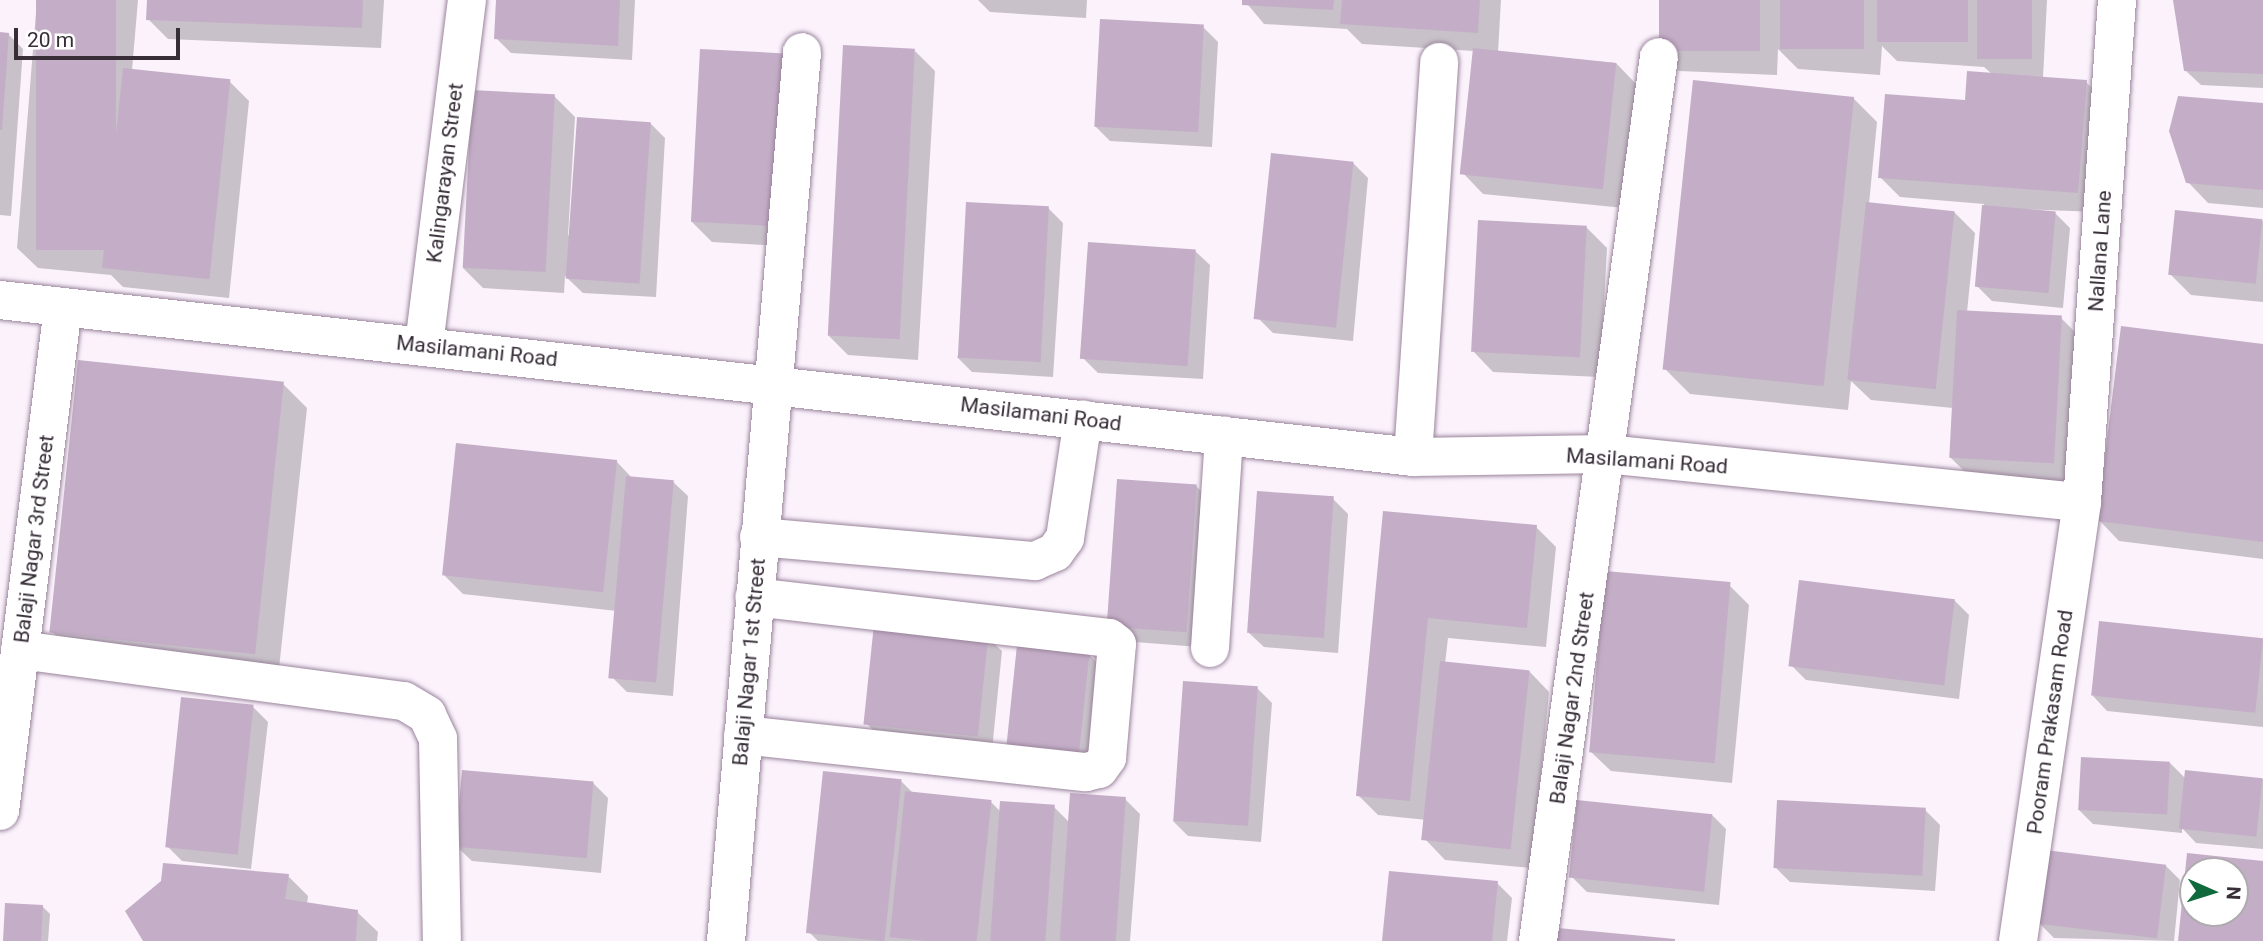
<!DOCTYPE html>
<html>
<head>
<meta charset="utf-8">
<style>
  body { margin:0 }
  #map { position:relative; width:2263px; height:941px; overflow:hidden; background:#fbf2fc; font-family:Roboto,sans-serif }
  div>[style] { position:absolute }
  .shadow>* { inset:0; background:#0003 }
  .building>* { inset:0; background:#c4aec7; transform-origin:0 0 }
  .roads { filter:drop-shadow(0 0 2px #9a849c) drop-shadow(0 0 2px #9a849c) }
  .minor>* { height:38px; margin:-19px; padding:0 19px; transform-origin:19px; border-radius:19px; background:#fff }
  span { translate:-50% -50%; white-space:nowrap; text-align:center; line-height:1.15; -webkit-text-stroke:7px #fff; paint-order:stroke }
  .street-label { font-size:21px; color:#372e38 }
  .north { position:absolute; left:2179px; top:857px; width:70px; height:70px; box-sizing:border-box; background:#fff; border:2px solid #afabaf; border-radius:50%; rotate:93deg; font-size:19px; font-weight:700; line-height:28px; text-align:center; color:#372e38 }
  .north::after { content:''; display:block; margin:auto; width:24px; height:32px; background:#106a3e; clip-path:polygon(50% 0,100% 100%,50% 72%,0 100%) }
  .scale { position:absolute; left:14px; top:28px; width:166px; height:32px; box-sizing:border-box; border:4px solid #372e38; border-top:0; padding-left:9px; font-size:21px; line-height:24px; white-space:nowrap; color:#372e38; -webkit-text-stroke:5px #fff; paint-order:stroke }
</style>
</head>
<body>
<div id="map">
  <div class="shadow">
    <i style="clip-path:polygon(37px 0,138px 0,132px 70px,229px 81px,249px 101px,229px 298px,123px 287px,111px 275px,38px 268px,17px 248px)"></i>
    <i style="clip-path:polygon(148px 0,384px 0,381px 48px,168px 39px,148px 19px)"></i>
    <i style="clip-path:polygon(498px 0,635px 0,632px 60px,511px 53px,496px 38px)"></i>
    <i style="clip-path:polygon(978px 0,1087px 0,1086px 18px,990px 12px)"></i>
    <i style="clip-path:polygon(1244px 0,1501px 0,1498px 52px,1616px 63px,1636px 84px,1624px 208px,1483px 194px,1463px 173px,1474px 51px,1362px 44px,1347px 29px,1264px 24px)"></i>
    <i style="clip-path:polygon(1661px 0,2047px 0,2043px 78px,2086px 82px,2106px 102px,2098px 212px,1996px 208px,2055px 213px,2070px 228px,2063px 308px,1992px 301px,1977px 286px,1984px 204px,1900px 197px,1880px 177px,1966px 102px,1992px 74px,1984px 67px,1897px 61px,1882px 46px,1880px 75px,1798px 69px,1778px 49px,1777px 75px,1679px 71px,1658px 50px)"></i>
    <i style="clip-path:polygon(2175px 0,2263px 0,2263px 88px,2201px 85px,2186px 71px)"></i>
    <i style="clip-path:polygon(1203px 27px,1218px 42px,1212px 147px,1110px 141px,1095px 126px)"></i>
    <i style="clip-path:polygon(0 34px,8px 34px,23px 49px,11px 216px,0 215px)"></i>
    <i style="clip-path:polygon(702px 51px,798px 247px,712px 242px,692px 222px)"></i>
    <i style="clip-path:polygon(915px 51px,935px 71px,918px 360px,848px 355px,828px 335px)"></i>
    <i style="clip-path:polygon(554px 96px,575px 117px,568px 236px,650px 123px,665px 138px,656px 297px,583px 293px,565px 276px,564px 293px,483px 288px,463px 268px)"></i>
    <i style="clip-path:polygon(1853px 98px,1877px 122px,1869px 204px,1954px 212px,1975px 233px,1967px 312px,2061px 318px,2081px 338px,2072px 484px,1970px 477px,1950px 457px,1953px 408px,1871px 400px,1851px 381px,1848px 410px,1690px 394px,1666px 370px)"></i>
    <i style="clip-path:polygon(2263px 105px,2263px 208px,2208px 203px,2188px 182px)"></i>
    <i style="clip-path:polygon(1353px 163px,1368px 178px,1353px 341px,1273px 333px,1258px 318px)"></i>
    <i style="clip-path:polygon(1048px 208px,1063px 223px,1053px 377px,972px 372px,957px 357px)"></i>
    <i style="clip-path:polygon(2263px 221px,2263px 302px,2191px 295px,2171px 275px)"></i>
    <i style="clip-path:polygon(1587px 228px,1607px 248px,1600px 377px,1493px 372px,1473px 351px)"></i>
    <i style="clip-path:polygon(1195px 251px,1210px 265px,1203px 379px,1098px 373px,1083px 358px)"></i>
    <i style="clip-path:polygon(2263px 346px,2263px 559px,2119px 541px,2099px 520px)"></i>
    <i style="clip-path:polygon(283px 384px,307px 408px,278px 678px,75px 655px,51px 631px)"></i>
    <i style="clip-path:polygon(617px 462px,633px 479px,673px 482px,688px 496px,673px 696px,627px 692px,612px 677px,617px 611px,463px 594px,443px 574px)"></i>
    <i style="clip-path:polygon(1196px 486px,1211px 501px,1199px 647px,1122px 641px)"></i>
    <i style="clip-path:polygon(1333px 499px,1348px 514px,1338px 653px,1264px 647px,1249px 633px)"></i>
    <i style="clip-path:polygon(1385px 513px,1536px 527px,1556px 547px,1546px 647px,1448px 638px,1445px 664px,1529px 671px,1549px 692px,1532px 868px,1445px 860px,1425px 839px,1427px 820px,1378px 815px,1358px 795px)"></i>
    <i style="clip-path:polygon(1729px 585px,1749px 605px,1732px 783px,1611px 771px,1590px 751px)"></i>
    <i style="clip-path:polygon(1954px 600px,1969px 615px,1959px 699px,1806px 680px,1791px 665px)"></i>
    <i style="clip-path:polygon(987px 637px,1002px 651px,992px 750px,882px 739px,867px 724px)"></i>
    <i style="clip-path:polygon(2263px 640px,2263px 727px,2107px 711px,2093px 696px)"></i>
    <i style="clip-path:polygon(1089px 655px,1104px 669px,1094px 775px,1022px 768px)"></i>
    <i style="clip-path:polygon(1257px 688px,1272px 703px,1261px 842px,1188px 836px,1173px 821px)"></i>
    <i style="clip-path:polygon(253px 707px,268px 722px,251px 869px,182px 861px,167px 846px)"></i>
    <i style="clip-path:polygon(2170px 763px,2186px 779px,2263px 779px,2263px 849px,2196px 843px,2182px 828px,2182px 833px,2093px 824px,2078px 809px)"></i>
    <i style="clip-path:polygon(901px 781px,914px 794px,991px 802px,1001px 812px,1054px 807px,1069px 822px,1125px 799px,1140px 814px,1130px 941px,818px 941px,809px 932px)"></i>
    <i style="clip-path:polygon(593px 783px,608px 798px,601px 873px,472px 861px,457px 847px)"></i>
    <i style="clip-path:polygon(1925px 810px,1940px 825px,1935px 891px,1790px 882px,1776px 868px)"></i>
    <i style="clip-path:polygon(1711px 814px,1726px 829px,1719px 905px,1587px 892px,1572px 877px)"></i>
    <i style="clip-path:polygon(2165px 865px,2180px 880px,2174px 941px,2054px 938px,2039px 923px)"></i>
    <i style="clip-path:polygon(288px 876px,308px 896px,307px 904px,357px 912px,378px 932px,377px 941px,145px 941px)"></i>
    <i style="clip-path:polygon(1497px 883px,1512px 898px,1507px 941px,1384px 941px)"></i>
    <i style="clip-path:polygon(42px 906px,50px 914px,48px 941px,5px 941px)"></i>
  </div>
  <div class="building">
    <i style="left:36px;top:0;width:80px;height:250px"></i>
    <i style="clip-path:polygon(147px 0,363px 0,362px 28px,146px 20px)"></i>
    <i style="clip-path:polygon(496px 0,620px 0,618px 46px,494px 39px)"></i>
    <i style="clip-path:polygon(1242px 0,1334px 0,1333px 10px,1242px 5px)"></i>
    <i style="clip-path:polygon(1342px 0,1480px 0,1478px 33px,1340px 24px)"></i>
    <i style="left:1659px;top:0;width:101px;height:51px"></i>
    <i style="left:1780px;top:0;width:84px;height:49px"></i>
    <i style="left:1877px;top:0;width:91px;height:42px"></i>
    <i style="left:1977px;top:0;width:55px;height:59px"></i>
    <i style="clip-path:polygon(2173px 0,2263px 0,2263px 74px,2184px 71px)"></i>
    <i style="left:1100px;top:19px;width:104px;height:108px;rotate:3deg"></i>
    <i style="clip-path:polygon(0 32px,9px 33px,2px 130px,0 130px)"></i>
    <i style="left:843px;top:45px;width:72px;height:291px;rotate:3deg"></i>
    <i style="left:1473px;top:48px;width:144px;height:127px;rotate:6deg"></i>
    <i style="left:700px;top:49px;width:89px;height:173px;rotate:3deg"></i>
    <i style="left:123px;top:68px;width:108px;height:201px;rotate:6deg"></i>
    <i style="clip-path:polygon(1967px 71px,2087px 80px,2078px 193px,1878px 178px,1885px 94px,1965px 100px)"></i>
    <i style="left:1693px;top:80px;width:162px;height:291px;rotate:6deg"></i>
    <i style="left:472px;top:90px;width:83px;height:178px;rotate:3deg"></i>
    <i style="clip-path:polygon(2178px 96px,2263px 103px,2263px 190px,2186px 183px,2169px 131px)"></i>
    <i style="left:577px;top:117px;width:74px;height:162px;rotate:4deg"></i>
    <i style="left:1271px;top:153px;width:83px;height:167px;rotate:6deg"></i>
    <i style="left:966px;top:202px;width:83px;height:156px;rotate:3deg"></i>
    <i style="left:1866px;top:202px;width:89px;height:179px;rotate:6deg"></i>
    <i style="left:1982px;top:205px;width:74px;height:82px;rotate:5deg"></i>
    <i style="left:2175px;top:210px;width:88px;height:65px;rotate:6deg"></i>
    <i style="left:1478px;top:220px;width:109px;height:132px;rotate:3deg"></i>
    <i style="left:1088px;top:242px;width:108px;height:117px;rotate:4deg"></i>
    <i style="left:1957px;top:310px;width:105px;height:148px;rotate:3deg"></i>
    <i style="clip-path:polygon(2121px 326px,2263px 344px,2263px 542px,2097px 521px)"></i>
    <i style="left:78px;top:360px;width:207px;height:274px;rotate:6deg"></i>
    <i style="left:456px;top:443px;width:162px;height:133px;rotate:6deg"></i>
    <i style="left:626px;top:476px;width:48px;height:203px;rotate:5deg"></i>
    <i style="left:1117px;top:479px;width:80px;height:148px;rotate:4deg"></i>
    <i style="left:1257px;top:491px;width:77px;height:142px;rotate:4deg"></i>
    <i style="clip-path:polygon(1383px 511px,1537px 525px,1527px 628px,1428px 618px,1410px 801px,1356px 796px)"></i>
    <i style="left:1605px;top:571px;width:126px;height:182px;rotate:5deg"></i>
    <i style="left:1799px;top:580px;width:157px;height:87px;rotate:7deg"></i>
    <i style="left:2099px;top:621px;width:165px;height:75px;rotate:6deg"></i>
    <i style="left:874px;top:624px;width:115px;height:101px;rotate:6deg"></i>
    <i style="left:1017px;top:645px;width:73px;height:110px;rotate:6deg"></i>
    <i style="left:1440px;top:661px;width:90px;height:180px;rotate:6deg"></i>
    <i style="left:1183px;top:681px;width:75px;height:140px;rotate:4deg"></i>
    <i style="left:181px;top:697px;width:73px;height:151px;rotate:6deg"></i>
    <i style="left:2081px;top:757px;width:89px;height:53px;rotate:3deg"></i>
    <i style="left:462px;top:770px;width:132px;height:77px;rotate:5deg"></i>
    <i style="left:2185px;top:770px;width:78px;height:59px;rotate:6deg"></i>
    <i style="left:823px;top:771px;width:79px;height:163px;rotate:6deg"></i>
    <i style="left:905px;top:791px;width:87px;height:147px;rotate:6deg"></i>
    <i style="left:1070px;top:793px;width:56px;height:148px;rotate:4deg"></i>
    <i style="left:1577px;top:800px;width:136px;height:78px;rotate:6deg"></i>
    <i style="left:1777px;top:800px;width:149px;height:68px;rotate:3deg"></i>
    <i style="left:1000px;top:801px;width:55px;height:141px;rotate:4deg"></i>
    <i style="left:2045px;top:850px;width:122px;height:74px;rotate:7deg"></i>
    <i style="clip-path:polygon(evenodd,2187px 853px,2263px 861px,2263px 941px,2178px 941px,2187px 853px,2193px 871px,2235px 871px,2235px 913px,2193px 913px,2193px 871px)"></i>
    <i style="clip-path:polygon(163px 863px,289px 874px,285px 899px,358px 910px,356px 941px,143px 941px,125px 911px,161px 881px)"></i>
    <i style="clip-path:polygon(1389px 871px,1498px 881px,1492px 941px,1382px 941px)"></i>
    <i style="left:5px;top:903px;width:38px;height:38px;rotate:3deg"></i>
    <i style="clip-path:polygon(1558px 928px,1675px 939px,1675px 941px,1557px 941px)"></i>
  </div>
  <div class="roads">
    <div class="minor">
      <i style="left:0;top:300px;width:1422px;rotate:6.34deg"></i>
      <i style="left:1413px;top:457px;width:193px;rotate:-0.9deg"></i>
      <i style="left:1606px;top:454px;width:478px;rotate:5.8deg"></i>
      <i style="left:424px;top:345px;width:348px;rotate:-82.9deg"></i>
      <i style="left:1413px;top:457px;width:396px;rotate:-86.2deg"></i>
      <i style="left:759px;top:537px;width:277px;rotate:5deg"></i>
      <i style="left:1035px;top:561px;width:22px;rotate:-24deg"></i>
      <i style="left:1055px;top:552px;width:17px;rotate:-54deg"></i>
      <i style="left:1065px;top:538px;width:120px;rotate:-81.4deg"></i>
      <i style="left:1210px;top:648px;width:213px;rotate:-86.2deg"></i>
      <i style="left:20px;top:650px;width:387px;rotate:7.6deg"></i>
      <i style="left:404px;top:701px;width:27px;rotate:31deg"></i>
      <i style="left:427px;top:715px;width:26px;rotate:65deg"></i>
      <i style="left:438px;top:739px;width:202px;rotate:88.9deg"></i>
      <i style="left:743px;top:735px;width:345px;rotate:6.2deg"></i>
      <i style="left:1086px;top:772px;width:13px;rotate:-13deg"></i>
      <i style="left:1099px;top:769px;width:14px;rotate:-54deg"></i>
      <i style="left:1107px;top:758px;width:114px;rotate:-85deg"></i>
      <i style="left:1117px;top:644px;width:10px;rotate:-143deg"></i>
      <i style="left:1109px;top:638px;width:357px;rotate:-173.4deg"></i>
      <i style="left:0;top:811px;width:508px;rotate:-82.87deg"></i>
      <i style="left:726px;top:941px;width:892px;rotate:-85.11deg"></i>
      <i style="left:1538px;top:941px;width:892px;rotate:-82.21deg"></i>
      <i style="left:2018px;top:941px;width:444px;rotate:-81.7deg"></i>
      <i style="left:2082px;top:502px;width:503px;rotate:-86.01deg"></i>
    </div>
  </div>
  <div class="street-label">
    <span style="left:445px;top:173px;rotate:-83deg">Kalingarayan Street</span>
    <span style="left:2100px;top:251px;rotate:-86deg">Nallana Lane</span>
    <span style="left:477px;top:351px;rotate:6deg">Masilamani Road</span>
    <span style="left:1041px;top:414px;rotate:7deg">Masilamani Road</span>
    <span style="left:1647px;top:461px;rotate:4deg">Masilamani Road</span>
    <span style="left:34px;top:539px;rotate:-83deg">Balaji Nagar 3rd Street</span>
    <span style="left:749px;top:662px;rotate:-85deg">Balaji Nagar 1st Street</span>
    <span style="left:1572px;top:698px;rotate:-82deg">Balaji Nagar 2nd Street</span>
    <span style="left:2050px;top:722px;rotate:-82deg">Pooram Prakasam Road</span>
  </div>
  <div class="north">N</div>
  <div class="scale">20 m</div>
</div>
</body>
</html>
